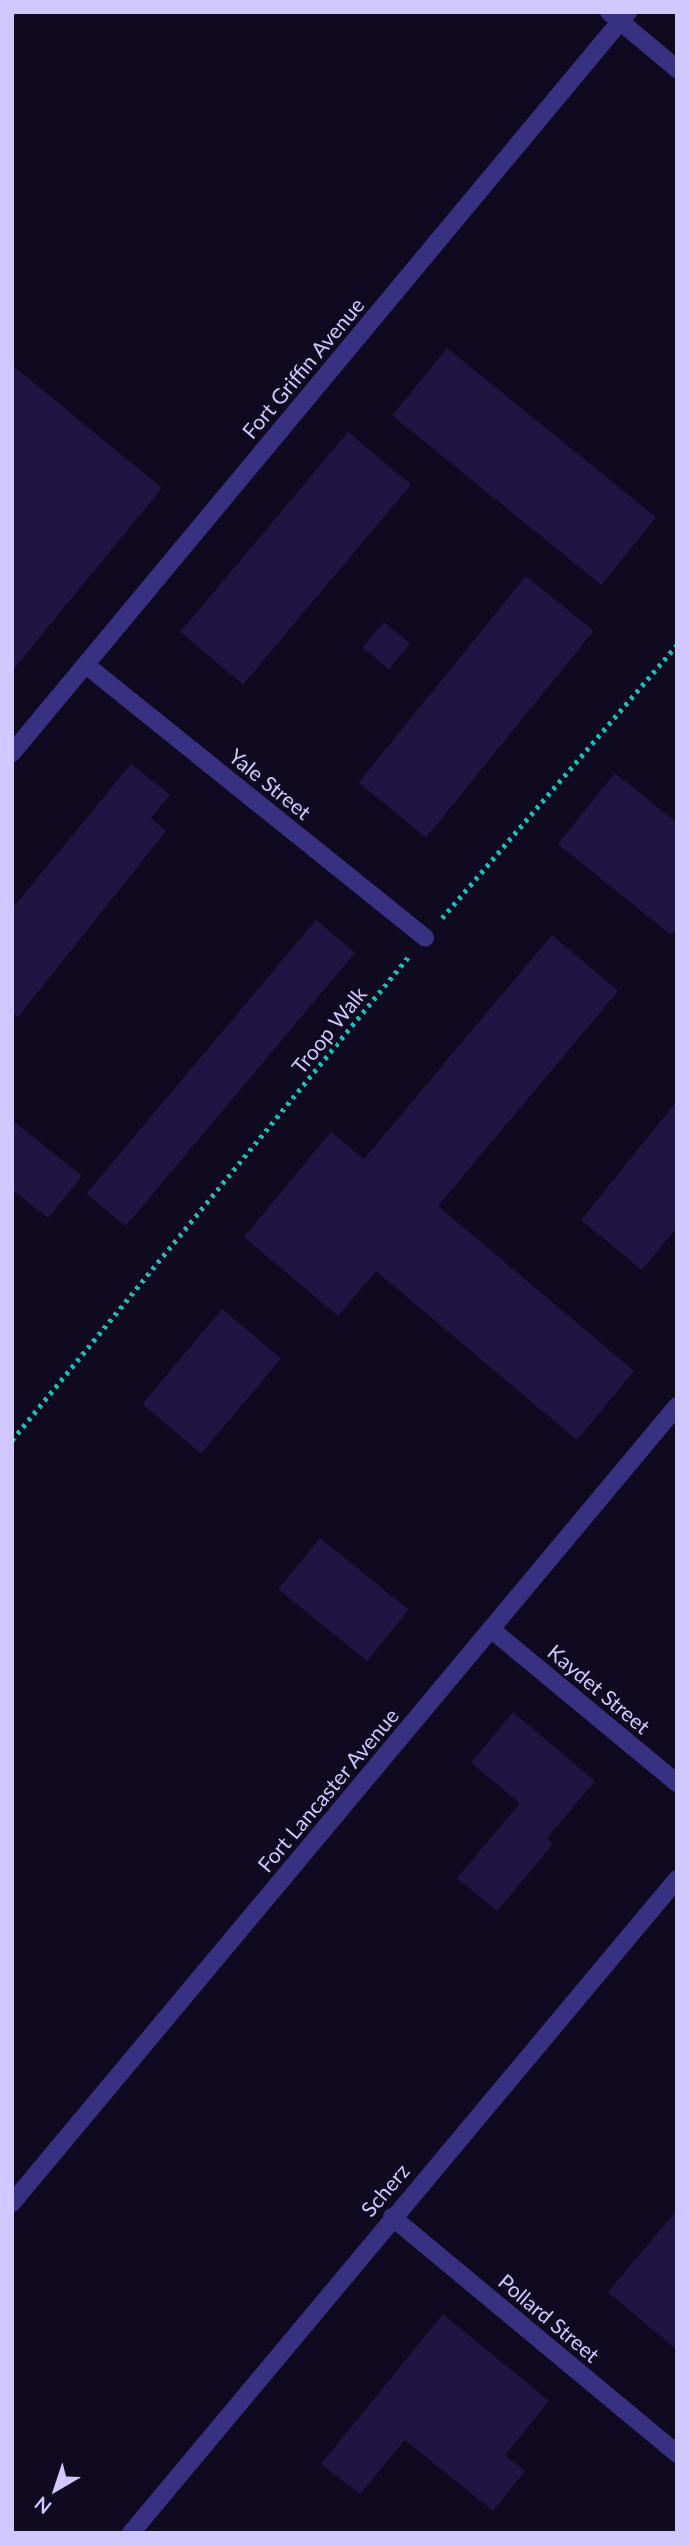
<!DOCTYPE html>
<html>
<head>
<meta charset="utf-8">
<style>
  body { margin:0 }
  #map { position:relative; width:689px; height:2545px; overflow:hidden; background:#0f0a1f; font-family:Lato,sans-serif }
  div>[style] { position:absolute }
  .building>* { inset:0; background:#201542; transform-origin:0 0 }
  .path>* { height:4.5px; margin-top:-2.25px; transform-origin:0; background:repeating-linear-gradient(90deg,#22b9b7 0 3.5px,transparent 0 8.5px) }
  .minor>* { height:18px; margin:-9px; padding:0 9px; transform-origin:9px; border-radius:9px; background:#383182 }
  span { translate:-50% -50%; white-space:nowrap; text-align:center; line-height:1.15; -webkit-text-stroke:5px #0f0a1f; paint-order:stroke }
  .street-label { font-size:21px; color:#d1c8ff }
  .frame { position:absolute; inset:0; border:14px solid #d1c8ff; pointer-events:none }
  .north { position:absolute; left:21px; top:2454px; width:70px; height:70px; -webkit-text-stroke:5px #0f0a1f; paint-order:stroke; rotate:219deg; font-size:19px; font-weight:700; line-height:28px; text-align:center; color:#d1c8ff }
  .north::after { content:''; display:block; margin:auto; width:24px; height:32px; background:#d1c8ff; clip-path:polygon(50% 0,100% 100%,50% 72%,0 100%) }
</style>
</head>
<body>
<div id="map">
  <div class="building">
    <i style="left:447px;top:348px;width:269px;height:87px;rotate:39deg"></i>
    <i style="clip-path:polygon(12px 365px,162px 488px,12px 671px)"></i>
    <i style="left:348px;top:432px;width:82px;height:261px;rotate:40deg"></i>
    <i style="left:526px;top:576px;width:87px;height:266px;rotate:39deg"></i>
    <i style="left:384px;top:622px;width:34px;height:33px;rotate:40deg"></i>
    <i style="clip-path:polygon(131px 764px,170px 795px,151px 818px,166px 831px,18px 1017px,12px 1012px,12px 909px)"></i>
    <i style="clip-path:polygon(615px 773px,677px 823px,677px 928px,671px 935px,558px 844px)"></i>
    <i style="left:316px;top:920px;width:51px;height:357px;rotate:40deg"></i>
    <i style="clip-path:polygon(552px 935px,618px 991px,438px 1206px,634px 1371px,577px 1440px,376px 1271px,338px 1316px,244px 1237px,331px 1132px,364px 1159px)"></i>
    <i style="clip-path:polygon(677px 1101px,677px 1227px,642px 1270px,581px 1220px)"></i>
    <i style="clip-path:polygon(12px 1120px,82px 1176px,48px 1218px,12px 1189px)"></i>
    <i style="left:222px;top:1309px;width:77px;height:124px;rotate:40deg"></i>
    <i style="left:320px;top:1538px;width:114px;height:66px;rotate:39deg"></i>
    <i style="clip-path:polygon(513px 1712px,595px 1781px,547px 1838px,553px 1844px,497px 1911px,457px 1878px,520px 1803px,471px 1763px)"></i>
    <i style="clip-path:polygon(677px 2210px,677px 2350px,608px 2292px)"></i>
    <i style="clip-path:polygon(443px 2314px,549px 2401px,505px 2455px,525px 2471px,493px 2511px,405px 2440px,360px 2494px,321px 2464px)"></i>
  </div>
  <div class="path">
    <i style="left:442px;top:918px;width:360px;rotate:-49.3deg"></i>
    <i style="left:12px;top:1440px;width:626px;rotate:-50.64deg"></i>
  </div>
  <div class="minor">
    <i style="left:609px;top:12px;width:89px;rotate:40deg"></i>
    <i style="left:86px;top:665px;width:435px;rotate:38.8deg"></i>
    <i style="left:12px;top:753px;width:964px;rotate:-50.26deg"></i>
    <i style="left:492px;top:1630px;width:240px;rotate:39.6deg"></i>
    <i style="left:12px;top:2203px;width:1038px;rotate:-50.16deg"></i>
    <i style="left:392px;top:2217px;width:371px;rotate:39.7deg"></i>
    <i style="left:131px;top:2533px;width:852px;rotate:-50.14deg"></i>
  </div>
  <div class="street-label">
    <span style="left:303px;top:368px;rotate:-50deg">Fort Griffin Avenue</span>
    <span style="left:270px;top:784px;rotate:39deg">Yale Street</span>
    <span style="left:329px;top:1030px;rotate:-51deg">Troop Walk</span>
    <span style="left:599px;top:1689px;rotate:40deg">Kaydet Street</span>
    <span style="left:328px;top:1790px;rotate:-50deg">Fort Lancaster Avenue</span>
    <span style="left:385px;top:2190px;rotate:-50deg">Scherz</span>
    <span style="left:549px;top:2318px;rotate:40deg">Pollard Street</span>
  </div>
  <div class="frame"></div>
  <div class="north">N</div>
</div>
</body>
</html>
